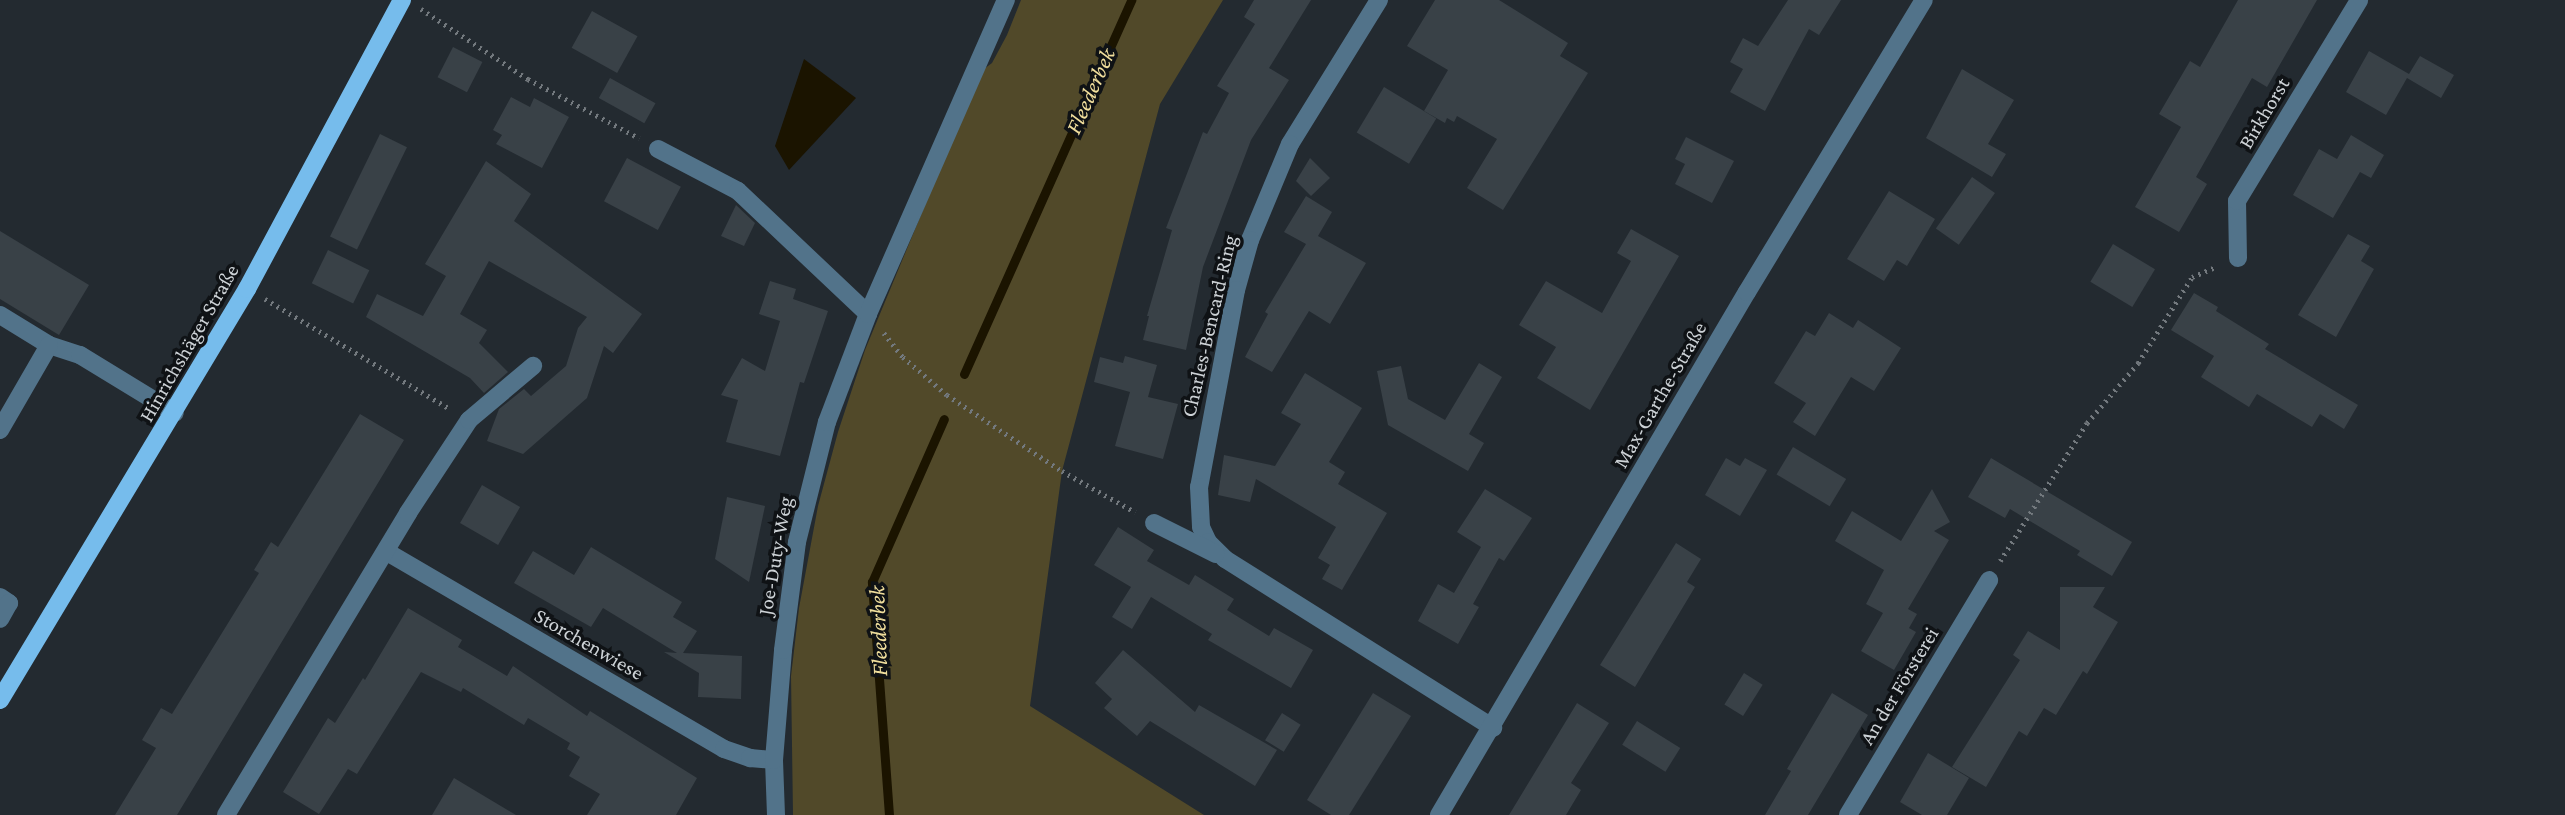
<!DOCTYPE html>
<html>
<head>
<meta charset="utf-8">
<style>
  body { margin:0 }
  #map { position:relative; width:2565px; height:815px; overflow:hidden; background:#232a30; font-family:"Crimson Pro",serif }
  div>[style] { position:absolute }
  .green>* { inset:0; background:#514929 }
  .water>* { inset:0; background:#1b1400 }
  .stream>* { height:9px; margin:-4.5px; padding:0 4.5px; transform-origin:4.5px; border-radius:4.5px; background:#1b1400 }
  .building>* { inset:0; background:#394147; transform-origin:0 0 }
  .path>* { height:4.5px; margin-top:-2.25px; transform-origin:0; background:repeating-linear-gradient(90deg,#73797e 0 2px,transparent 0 7px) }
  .minor>* { height:18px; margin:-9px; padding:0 9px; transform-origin:9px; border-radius:9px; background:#52738a }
  .major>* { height:18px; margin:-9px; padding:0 9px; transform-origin:9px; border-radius:9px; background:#76bcec }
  span { translate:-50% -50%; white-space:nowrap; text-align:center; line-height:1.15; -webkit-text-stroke:7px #0f1215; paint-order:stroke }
  .street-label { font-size:21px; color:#cdd2d6 }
  .water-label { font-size:23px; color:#f0de9c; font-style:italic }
</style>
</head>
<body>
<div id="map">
  <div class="green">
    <i style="clip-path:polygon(1021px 0,1223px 0,1160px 104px,1062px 471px,1030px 706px,1204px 815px,793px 815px,791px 676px,799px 608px,818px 506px,838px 432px,865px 350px,957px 128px,984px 69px,992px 63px,1007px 35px)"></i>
  </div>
  <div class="water">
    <i style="clip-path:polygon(804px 59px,856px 98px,789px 170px,775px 146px)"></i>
  </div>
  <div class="stream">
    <i style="left:964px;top:374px;width:410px;rotate:-65.9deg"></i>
    <i style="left:889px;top:815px;width:234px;rotate:-94.2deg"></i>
    <i style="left:872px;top:582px;width:178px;rotate:-66.2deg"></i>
  </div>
  <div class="building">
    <i style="clip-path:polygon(1254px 0,1311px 0,1269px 68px,1289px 80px,1251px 140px,1203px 267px,1186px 350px,1143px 340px,1149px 316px,1147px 316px,1172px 230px,1166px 228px,1203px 132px,1207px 134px,1229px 93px,1217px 86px,1255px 24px,1244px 17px)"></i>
    <i style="clip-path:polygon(1435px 0,1499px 0,1568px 43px,1560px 56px,1588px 73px,1503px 210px,1467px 188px,1497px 139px,1457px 116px,1454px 122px,1447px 118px,1445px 123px,1424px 111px,1448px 70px,1407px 46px)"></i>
    <i style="clip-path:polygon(1788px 0,1841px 0,1819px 35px,1809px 29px,1765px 111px,1730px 92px,1743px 69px,1730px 62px,1743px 38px,1758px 46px)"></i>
    <i style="clip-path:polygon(2238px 0,2317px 0,2267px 87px,2252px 78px,2196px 177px,2207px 184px,2179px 232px,2135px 207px,2181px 127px,2159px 114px,2190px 61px,2200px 67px)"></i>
    <i style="left:592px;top:11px;width:52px;height:42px;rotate:29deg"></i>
    <i style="left:453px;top:47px;width:33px;height:34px;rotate:27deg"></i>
    <i style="clip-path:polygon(2369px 51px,2409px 74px,2420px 56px,2454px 75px,2441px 98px,2407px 78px,2386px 115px,2346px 92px)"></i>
    <i style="clip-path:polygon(1962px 69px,2014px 100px,1988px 144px,2006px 154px,1992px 177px,1926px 138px)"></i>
    <i style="left:610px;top:78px;width:52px;height:23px;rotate:29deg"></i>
    <i style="left:1384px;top:87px;width:61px;height:53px;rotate:31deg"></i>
    <i style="clip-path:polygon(511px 97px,530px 107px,534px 98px,569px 117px,542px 168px,496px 144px,502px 135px,493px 130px)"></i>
    <i style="left:380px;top:134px;width:30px;height:114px;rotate:26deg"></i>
    <i style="clip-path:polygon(2351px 135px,2384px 155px,2371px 178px,2360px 172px,2333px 218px,2293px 195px,2319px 149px,2337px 159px)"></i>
    <i style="clip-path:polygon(1686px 137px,1734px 161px,1712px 203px,1675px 184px,1685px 164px,1675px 159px)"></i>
    <i style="left:627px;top:158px;width:61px;height:49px;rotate:28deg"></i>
    <i style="clip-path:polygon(1310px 158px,1330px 178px,1311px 196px,1296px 181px)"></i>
    <i style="clip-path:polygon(486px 161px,531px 194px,514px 221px,642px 314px,613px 353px,604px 346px,587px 398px,523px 454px,487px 441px,499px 409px,524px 389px,531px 396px,566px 366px,578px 328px,587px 317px,489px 261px,460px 314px,487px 330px,479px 343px,508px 372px,484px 393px,470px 378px,366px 317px,377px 294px,423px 316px,446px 276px,425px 264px)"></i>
    <i style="left:1972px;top:177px;width:28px;height:63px;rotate:35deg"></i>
    <i style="clip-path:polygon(1889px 191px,1935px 219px,1907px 266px,1897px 260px,1884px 281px,1847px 259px)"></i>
    <i style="clip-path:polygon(1306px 196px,1332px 212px,1318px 236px,1366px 263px,1330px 324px,1309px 311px,1272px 372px,1245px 357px,1268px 314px,1265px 312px,1306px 244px,1284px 232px)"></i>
    <i style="clip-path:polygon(736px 205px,755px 223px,744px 246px,721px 236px)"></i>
    <i style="clip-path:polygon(1631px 229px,1679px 256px,1590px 410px,1537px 378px,1556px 347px,1519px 325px,1546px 281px,1602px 313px,1631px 261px,1617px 253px)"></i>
    <i style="clip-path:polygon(0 231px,89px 285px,59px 335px,0 299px)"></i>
    <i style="clip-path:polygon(2348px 234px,2370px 246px,2361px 261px,2374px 269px,2336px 337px,2298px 315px)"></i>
    <i style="left:2113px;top:244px;width:49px;height:44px;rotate:31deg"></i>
    <i style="left:328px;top:250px;width:46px;height:37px;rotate:26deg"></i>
    <i style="clip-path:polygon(770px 281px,796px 289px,793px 299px,828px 311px,804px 383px,800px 382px,780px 456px,726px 442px,738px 400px,721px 395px,742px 358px,765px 371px,780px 321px,759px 314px)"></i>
    <i style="clip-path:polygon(2194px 293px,2218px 307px,2216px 311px,2269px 344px,2265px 349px,2358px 405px,2344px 429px,2320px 414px,2312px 427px,2257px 394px,2249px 407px,2201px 377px,2214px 356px,2171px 330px)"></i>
    <i style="clip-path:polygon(1829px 313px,1853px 328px,1858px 320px,1901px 348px,1874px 391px,1851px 377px,1815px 436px,1793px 422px,1806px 403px,1774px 383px,1806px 331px,1815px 336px)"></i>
    <i style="clip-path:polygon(1125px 356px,1157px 365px,1148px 397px,1178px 404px,1163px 459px,1115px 446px,1130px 392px,1094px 382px,1100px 357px,1123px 363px)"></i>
    <i style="clip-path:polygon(1479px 363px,1502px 377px,1469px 434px,1484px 443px,1468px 471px,1388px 425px,1377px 371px,1401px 366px,1408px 399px,1445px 420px)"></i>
    <i style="clip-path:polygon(1305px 373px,1362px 408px,1329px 462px,1345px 472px,1338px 484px,1387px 513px,1342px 590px,1322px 579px,1330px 565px,1318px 558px,1336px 527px,1256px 479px,1250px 502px,1218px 495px,1224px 455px,1275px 466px,1301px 424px,1281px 413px)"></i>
    <i style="clip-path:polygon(360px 414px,404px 440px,177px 815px,115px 815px,156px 748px,142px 740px,161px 708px,172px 714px,259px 573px,254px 570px,271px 542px,278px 547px)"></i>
    <i style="left:1793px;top:447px;width:62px;height:32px;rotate:31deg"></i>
    <i style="clip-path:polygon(1726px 458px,1740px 466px,1745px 458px,1767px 470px,1740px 516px,1705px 495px)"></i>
    <i style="clip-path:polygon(1991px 458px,2132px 542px,2112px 576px,2077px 555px,2080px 551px,2010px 509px,2005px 518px,1968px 497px)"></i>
    <i style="left:482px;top:485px;width:44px;height:44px;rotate:30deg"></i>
    <i style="clip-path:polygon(1485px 489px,1532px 518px,1504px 561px,1499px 558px,1473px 604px,1479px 607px,1458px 644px,1418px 621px,1438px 584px,1454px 593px,1481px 547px,1457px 532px)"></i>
    <i style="clip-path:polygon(1932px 489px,1950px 522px,1934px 531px,1949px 540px,1908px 609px,1917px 614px,1909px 628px,1916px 632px,1894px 670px,1861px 651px,1883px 613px,1866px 604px,1884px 570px,1835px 541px,1852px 511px,1901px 541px)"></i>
    <i style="clip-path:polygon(727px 497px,765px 506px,749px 582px,715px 559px)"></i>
    <i style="clip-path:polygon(1118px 527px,1154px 550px,1147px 561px,1189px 585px,1195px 575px,1234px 599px,1227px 610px,1269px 636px,1274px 628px,1313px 650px,1291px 688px,1208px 640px,1212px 634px,1151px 597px,1132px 629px,1112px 617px,1131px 587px,1094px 565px)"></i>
    <i style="clip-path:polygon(1676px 543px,1701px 559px,1687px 582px,1695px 587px,1635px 687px,1600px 665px)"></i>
    <i style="clip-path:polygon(591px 547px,682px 602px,673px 617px,697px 631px,683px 653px,742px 656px,741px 699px,698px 697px,699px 673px,664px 652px,677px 653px,603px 608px,591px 627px,514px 583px,533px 551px,574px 575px)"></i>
    <i style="clip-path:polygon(2060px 587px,2105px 587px,2093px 607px,2118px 622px,2087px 674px,2083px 671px,2056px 715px,2044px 708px,2027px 736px,2019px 731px,1986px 787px,1952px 767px,2020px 660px,2013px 655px,2028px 631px,2060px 650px)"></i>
    <i style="clip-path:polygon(408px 608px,462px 640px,458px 647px,507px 676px,513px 666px,587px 716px,590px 711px,697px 778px,676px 815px,587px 815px,600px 794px,569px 776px,580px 757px,567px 749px,570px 743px,528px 718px,524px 725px,463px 688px,461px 692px,421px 672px,357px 774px,348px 769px,319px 814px,283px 792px,328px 718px,335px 723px,363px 678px,365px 680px)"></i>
    <i style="clip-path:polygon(1123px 650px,1195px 712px,1199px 705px,1277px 750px,1255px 786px,1150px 721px,1137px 736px,1104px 708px,1112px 699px,1095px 683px)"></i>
    <i style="left:1744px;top:673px;width:22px;height:37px;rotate:32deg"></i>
    <i style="clip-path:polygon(1373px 693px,1411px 716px,1349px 815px,1331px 815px,1307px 800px)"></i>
    <i style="clip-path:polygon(1832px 693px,1868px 715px,1808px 815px,1765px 815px,1791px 771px,1787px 769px)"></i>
    <i style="clip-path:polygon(1577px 703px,1609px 723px,1571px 783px,1581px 790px,1566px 815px,1509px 815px)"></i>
    <i style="left:1282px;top:713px;width:22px;height:32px;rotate:32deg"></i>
    <i style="left:1637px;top:721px;width:51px;height:28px;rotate:32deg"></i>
    <i style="clip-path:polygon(1928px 753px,1969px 778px,1947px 815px,1922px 815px,1900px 802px)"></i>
    <i style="clip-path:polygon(454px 778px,516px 815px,432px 815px)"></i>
  </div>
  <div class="path">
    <i style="left:421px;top:9px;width:128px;rotate:33.2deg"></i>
    <i style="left:528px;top:79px;width:126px;rotate:28deg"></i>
    <i style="left:265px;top:299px;width:215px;rotate:30.7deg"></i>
    <i style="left:884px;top:333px;width:31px;rotate:52deg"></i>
    <i style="left:903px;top:357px;width:58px;rotate:40.8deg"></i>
    <i style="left:947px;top:395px;width:138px;rotate:33.5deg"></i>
    <i style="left:1062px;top:471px;width:84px;rotate:29.3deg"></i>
    <i style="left:2000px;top:561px;width:163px;rotate:-57.8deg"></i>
    <i style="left:2087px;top:423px;width:79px;rotate:-49.6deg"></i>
    <i style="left:2138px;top:363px;width:102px;rotate:-57.9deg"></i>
    <i style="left:2192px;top:277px;width:26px;rotate:-23deg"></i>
  </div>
  <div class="minor">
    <i style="left:1379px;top:0;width:169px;rotate:121.7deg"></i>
    <i style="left:1290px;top:144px;width:104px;rotate:112.6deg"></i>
    <i style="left:1250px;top:240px;width:52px;rotate:105.6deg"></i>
    <i style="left:1236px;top:290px;width:200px;rotate:100.6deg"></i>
    <i style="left:1199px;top:487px;width:40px;rotate:87.1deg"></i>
    <i style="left:1201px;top:527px;width:17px;rotate:65deg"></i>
    <i style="left:1208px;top:542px;width:24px;rotate:45deg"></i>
    <i style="left:1225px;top:559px;width:317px;rotate:32.2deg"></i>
    <i style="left:658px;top:149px;width:90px;rotate:27.7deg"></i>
    <i style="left:738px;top:191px;width:179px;rotate:43.4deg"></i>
    <i style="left:2238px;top:258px;width:57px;rotate:-91deg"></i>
    <i style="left:2237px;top:201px;width:235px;rotate:-58.7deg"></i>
    <i style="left:0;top:315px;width:57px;rotate:31.5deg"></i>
    <i style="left:49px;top:345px;width:33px;rotate:18deg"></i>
    <i style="left:80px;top:355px;width:111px;rotate:31.4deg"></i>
    <i style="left:0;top:430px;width:98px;rotate:-60deg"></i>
    <i style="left:1154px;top:523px;width:69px;rotate:26.6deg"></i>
    <i style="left:387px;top:552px;width:390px;rotate:30.3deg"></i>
    <i style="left:724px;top:749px;width:28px;rotate:19deg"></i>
    <i style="left:750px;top:758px;width:24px;rotate:5deg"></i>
    <i style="left:0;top:597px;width:11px;rotate:34deg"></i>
    <i style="left:9px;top:603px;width:18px;rotate:119deg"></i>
    <i style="left:226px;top:815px;width:353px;rotate:-58.9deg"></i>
    <i style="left:408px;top:513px;width:111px;rotate:-56.7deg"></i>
    <i style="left:469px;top:420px;width:84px;rotate:-40.2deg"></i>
    <i style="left:776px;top:815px;width:55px;rotate:-92.1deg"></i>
    <i style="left:774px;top:760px;width:110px;rotate:-85.3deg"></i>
    <i style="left:783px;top:650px;width:109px;rotate:-82.6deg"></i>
    <i style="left:797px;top:542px;width:124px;rotate:-76deg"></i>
    <i style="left:827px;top:422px;width:116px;rotate:-69.2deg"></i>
    <i style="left:868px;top:314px;width:343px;rotate:-66.3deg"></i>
    <i style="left:1439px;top:815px;width:607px;rotate:-59.51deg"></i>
    <i style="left:1747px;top:292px;width:341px;rotate:-58.8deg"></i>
    <i style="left:1848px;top:815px;width:274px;rotate:-59deg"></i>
  </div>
  <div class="major">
    <i style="left:0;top:700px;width:480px;rotate:-59deg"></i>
    <i style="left:247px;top:289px;width:328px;rotate:-61.8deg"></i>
  </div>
  <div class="street-label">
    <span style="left:2264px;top:113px;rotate:-59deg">Birkhorst</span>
    <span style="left:1209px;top:326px;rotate:-77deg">Charles-Bencard-Ring</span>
    <span style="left:189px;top:343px;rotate:-60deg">Hinrichshäger Straße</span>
    <span style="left:1660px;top:395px;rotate:-60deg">Max-Garthe-Straße</span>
    <span style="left:775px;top:556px;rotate:-80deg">Joe-Duty-Weg</span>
    <span style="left:589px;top:644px;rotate:30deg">Storchenwiese</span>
    <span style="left:1899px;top:686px;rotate:-59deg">An der Försterei</span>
  </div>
  <div class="water-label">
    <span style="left:1090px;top:91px;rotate:-66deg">Fleederbek</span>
    <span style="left:878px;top:631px;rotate:-92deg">Fleederbek</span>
  </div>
</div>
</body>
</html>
